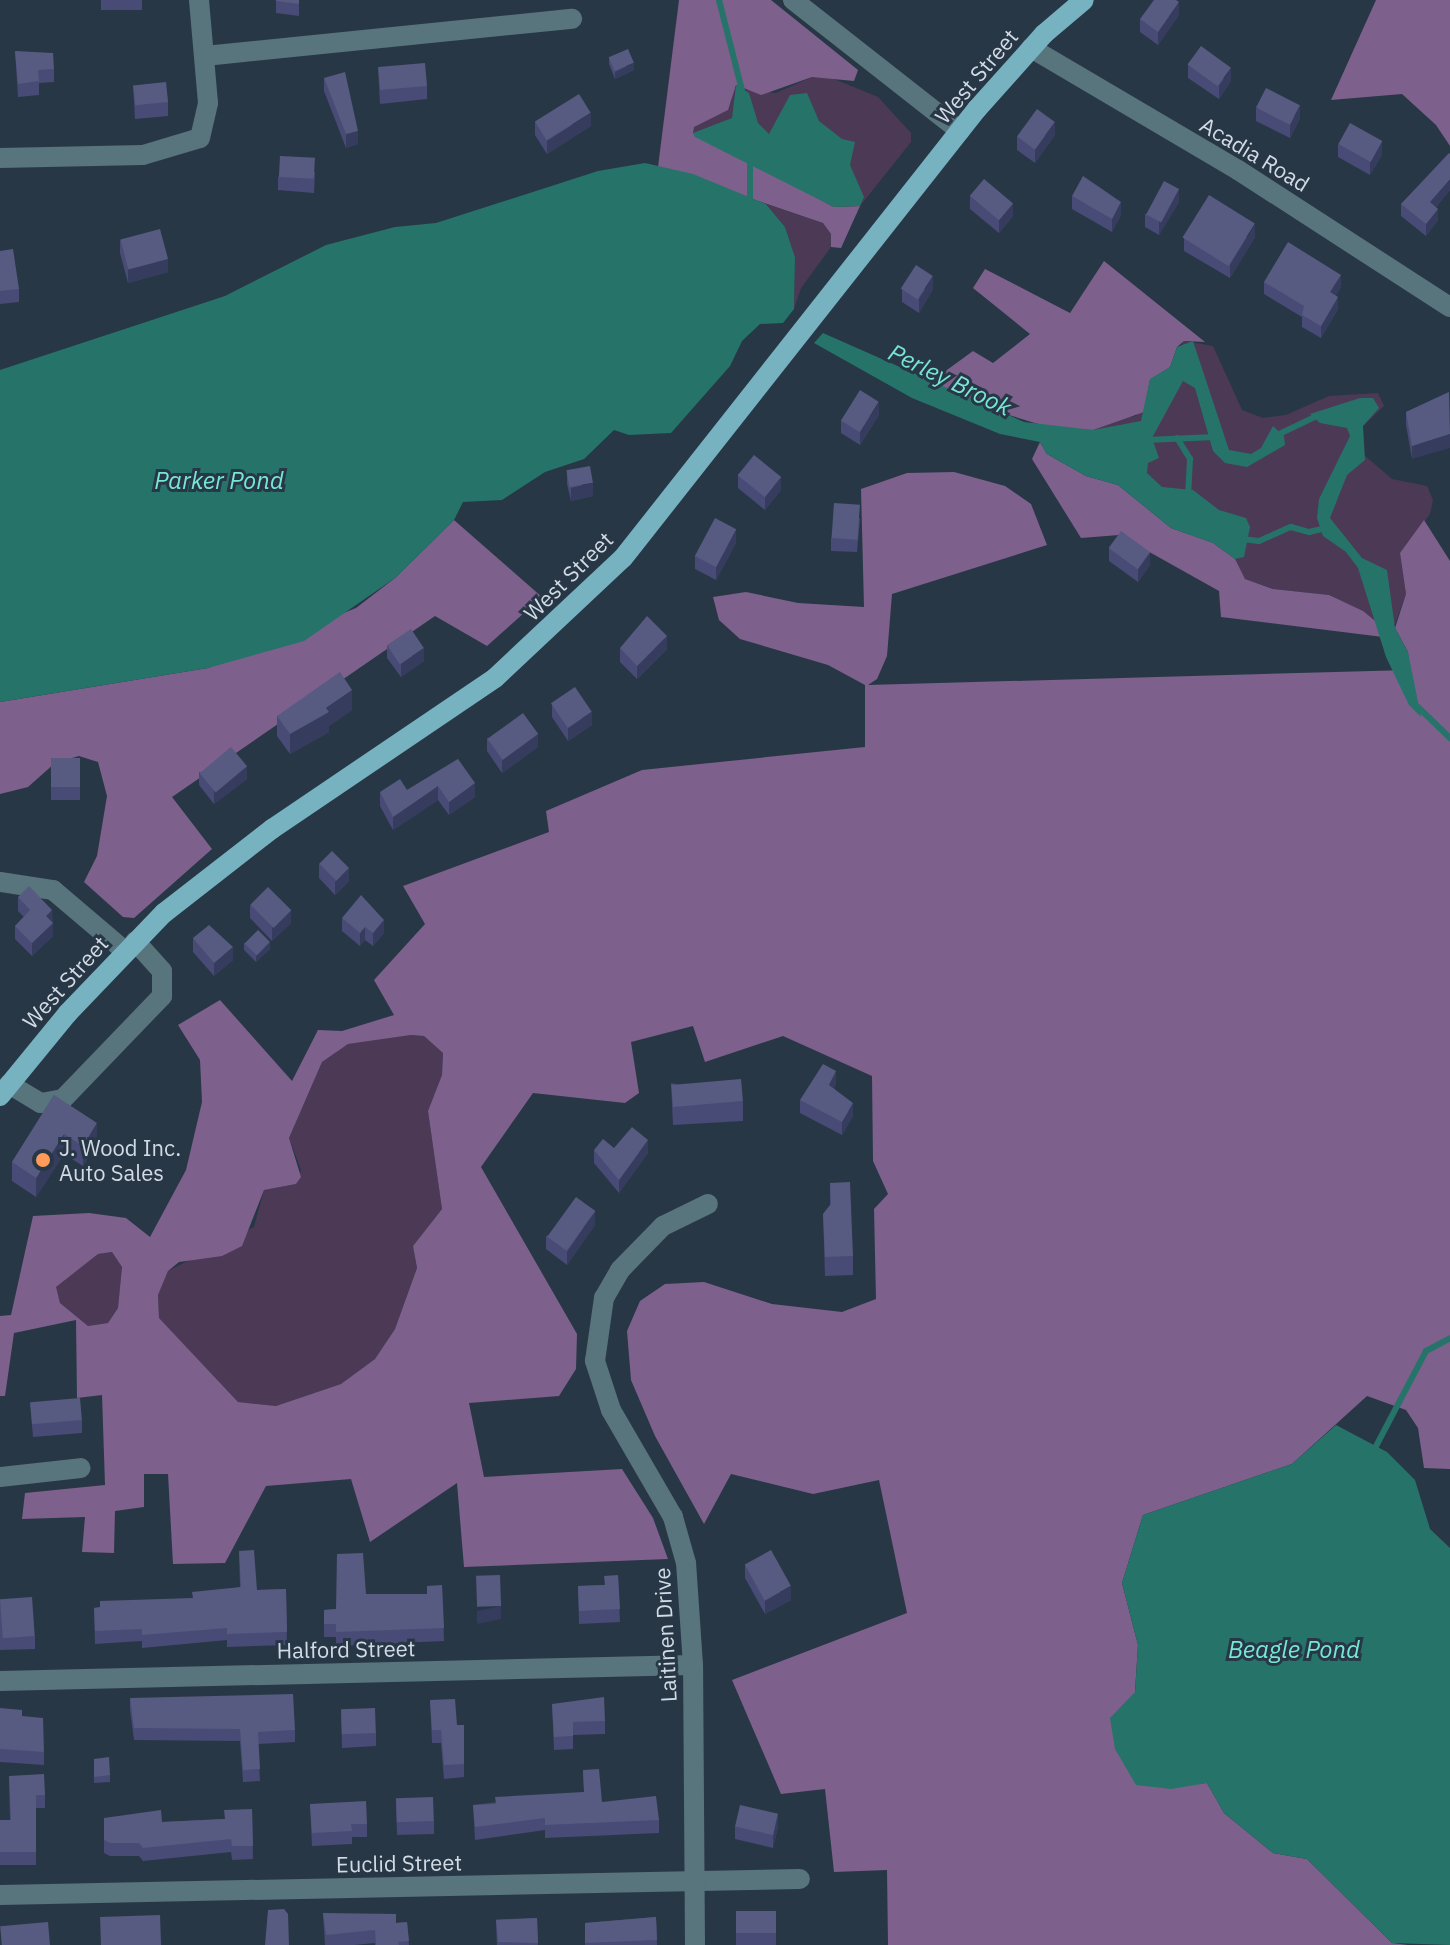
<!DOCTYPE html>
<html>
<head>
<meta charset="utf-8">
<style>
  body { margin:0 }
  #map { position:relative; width:1450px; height:1945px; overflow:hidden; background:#283746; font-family:"IBM Plex Sans",sans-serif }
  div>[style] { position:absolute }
  .green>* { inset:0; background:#4c3956 }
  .forest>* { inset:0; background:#7d608c }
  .water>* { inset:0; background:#267369 }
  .stream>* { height:6px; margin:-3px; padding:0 3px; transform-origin:3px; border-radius:3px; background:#267369 }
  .minor>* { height:20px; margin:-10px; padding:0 10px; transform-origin:10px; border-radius:10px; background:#58747c }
  .major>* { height:20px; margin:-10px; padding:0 10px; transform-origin:10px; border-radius:10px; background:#77b2c1 }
  .wall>* { inset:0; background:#484b75; transform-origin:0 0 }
  .shaded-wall>* { inset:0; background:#353c5d }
  .building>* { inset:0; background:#575a81; transform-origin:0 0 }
  .dots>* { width:22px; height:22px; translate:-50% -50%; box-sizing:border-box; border:4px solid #283746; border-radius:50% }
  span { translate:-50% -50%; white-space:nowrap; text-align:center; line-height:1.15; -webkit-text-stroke:6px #283746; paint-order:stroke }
  .street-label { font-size:22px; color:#d2dbe5 }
  .poi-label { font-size:22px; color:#d2dbe5 }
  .left { translate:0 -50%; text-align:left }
  .water-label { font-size:24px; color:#76e6d5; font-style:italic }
</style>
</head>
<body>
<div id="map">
  <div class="green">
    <i style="clip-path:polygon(812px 77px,829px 77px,878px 97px,911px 133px,911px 142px,860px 206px,834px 207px,693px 133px,693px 127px,731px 102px,733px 88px,776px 93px)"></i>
    <i style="clip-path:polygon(766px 204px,823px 223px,831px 234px,831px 247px,801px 288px,794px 309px,795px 257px,785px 227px)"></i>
    <i style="clip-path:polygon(1184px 341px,1213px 346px,1242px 410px,1263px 418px,1286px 415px,1329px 396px,1378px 393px,1384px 406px,1363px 426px,1364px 455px,1392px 479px,1427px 486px,1433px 500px,1430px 514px,1400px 553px,1406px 594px,1395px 624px,1380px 625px,1329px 595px,1273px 589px,1245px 579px,1051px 428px,1136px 416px)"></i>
    <i style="clip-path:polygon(411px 1035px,424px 1036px,443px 1053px,442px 1075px,428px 1111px,442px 1209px,413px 1246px,417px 1268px,395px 1329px,375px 1359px,341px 1384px,276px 1406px,238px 1402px,159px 1318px,158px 1295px,168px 1271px,254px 1227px,264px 1190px,296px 1184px,301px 1170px,289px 1138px,322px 1062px,348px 1044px)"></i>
    <i style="clip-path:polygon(112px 1252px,122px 1267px,118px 1308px,108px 1323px,88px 1326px,60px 1303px,55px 1287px,98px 1254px)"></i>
  </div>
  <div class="forest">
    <i style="clip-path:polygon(679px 0,771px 0,858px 70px,854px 81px,812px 77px,761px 95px,736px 85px,728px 110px,694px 127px,693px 133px,834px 207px,860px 206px,841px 248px,831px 247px,831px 234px,823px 223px,658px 167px)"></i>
    <i style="clip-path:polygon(1376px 0,1450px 0,1450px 146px,1436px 125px,1402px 94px,1331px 100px)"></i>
    <i style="clip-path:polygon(1104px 261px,1205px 342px,1184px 341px,1177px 347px,1170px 367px,1150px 380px,1144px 412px,1093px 430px,1051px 428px,983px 407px,937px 384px,940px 375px,973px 351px,993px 363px,1030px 334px,973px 288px,985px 269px,1070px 313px)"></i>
    <i style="clip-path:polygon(1040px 442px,1047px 454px,1086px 476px,1118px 485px,1171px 528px,1213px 543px,1235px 559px,1245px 579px,1273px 589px,1329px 595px,1363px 611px,1380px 625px,1383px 637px,1221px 617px,1219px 591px,1119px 535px,1081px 538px,1032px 459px)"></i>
    <i style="clip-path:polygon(evenodd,954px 472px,1005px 486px,1031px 504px,1047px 545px,892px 594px,887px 656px,877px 679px,868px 685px,1409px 670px,1408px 652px,1395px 628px,1406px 594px,1400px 553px,1424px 520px,1450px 561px,1450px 1469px,1424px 1468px,1418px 1428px,1406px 1410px,1367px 1396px,1292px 1464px,1143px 1515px,1122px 1583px,1138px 1645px,1135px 1692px,1158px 1786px,1207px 1783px,1224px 1813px,1273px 1853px,1307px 1859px,1392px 1943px,1408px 1945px,888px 1945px,887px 1870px,834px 1872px,825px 1789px,781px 1794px,732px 1680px,907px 1613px,879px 1480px,813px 1494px,731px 1474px,704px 1524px,655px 1436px,631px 1380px,627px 1331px,640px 1301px,665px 1284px,704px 1282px,772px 1304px,842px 1312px,876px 1299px,874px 1209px,888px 1194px,873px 1161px,872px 1076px,783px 1036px,705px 1062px,693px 1026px,631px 1042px,639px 1093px,625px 1103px,533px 1093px,481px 1167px,577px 1334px,576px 1369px,559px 1396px,469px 1403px,484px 1477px,622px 1469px,653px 1518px,668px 1559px,464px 1567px,457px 1483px,370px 1542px,351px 1479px,266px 1486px,225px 1563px,173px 1564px,168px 1474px,144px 1474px,144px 1507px,115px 1511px,114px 1553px,82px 1552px,85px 1517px,22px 1519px,25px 1493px,105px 1485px,102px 1395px,77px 1398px,76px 1320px,14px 1333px,5px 1396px,0 1396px,0 1316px,11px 1315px,33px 1216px,89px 1213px,126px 1218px,150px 1237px,186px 1170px,202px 1102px,200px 1060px,178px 1025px,220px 1000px,292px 1081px,318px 1030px,342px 1031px,394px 1015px,374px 980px,425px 924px,403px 886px,549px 832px,546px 811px,642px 770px,865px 747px,865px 685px,828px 665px,740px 639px,719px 620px,713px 597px,746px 592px,798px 603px,864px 607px,861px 489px,907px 473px,954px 472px,411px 1035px,424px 1036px,443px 1053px,442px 1075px,428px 1111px,442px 1209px,413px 1246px,417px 1268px,395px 1329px,375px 1359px,341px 1384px,276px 1406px,238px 1402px,159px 1318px,158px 1295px,168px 1271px,179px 1262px,222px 1256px,242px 1246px,264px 1190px,296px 1184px,301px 1177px,289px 1138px,322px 1062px,348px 1044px,411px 1035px,954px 472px,112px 1252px,122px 1267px,118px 1308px,108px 1323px,88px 1326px,60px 1303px,56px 1287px,98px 1254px,112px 1252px)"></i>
    <i style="clip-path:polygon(454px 520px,542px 597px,487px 646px,435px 616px,172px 797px,212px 849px,134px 918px,123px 917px,84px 882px,97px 856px,107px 796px,98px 762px,79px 756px,55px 763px,28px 787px,0 794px,0 702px,208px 668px,356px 608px,395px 578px)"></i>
  </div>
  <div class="water">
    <i style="clip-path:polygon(736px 85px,749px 93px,758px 123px,769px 134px,790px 95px,807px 93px,819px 121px,842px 139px,855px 142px,850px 165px,864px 197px,860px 206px,834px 207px,695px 137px,693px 133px,732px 118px)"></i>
    <i style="clip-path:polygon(645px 163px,693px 174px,766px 204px,785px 227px,795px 257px,794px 309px,783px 323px,760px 324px,742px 341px,730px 366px,671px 433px,629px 435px,614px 430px,584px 459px,545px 472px,502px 500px,463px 502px,454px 520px,395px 578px,304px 641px,208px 668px,0 702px,0 370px,225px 296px,326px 245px,395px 227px,436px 223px,598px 171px)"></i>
    <i style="clip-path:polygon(823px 333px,1024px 422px,1093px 430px,1141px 421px,1150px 379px,1170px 367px,1177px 347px,1193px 341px,1229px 450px,1251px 454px,1261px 448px,1273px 426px,1284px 436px,1285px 445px,1247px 467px,1225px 463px,1213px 451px,1195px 388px,1183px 381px,1152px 438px,1159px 458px,1148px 463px,1147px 473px,1162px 487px,1193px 490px,1219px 510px,1246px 518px,1250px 527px,1244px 557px,1235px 559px,1213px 543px,1171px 528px,1118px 485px,1086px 476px,1047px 454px,1040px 442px,1000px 434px,912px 398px,814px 343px)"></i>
    <i style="clip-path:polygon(1360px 398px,1373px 398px,1379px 408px,1363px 426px,1365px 460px,1347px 475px,1330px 518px,1362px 558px,1387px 570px,1395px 628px,1408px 652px,1421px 717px,1409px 705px,1386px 657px,1358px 568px,1346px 552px,1323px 536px,1317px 518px,1319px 499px,1350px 436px,1347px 428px,1320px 423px,1310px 414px)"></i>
    <i style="clip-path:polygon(1336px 1425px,1387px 1452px,1415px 1480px,1430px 1529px,1450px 1548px,1450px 1945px,1392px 1943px,1307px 1859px,1273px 1853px,1224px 1813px,1207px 1783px,1171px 1789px,1136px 1785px,1115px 1749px,1110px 1718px,1135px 1692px,1138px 1645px,1122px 1583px,1143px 1515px,1292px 1464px)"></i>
  </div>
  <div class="stream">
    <i style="left:719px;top:0;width:97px;rotate:75.7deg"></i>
    <i style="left:750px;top:160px;width:45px;rotate:90deg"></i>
    <i style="left:1275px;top:436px;width:49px;rotate:-25.5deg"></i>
    <i style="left:1177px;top:438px;width:25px;rotate:58deg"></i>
    <i style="left:1190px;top:459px;width:36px;rotate:93deg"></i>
    <i style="left:1147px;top:440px;width:68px;rotate:-2.5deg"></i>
    <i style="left:1242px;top:539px;width:17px;rotate:7deg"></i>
    <i style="left:1259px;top:541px;width:35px;rotate:-24deg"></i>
    <i style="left:1291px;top:527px;width:19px;rotate:16deg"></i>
    <i style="left:1309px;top:532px;width:17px;rotate:-13deg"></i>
    <i style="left:1418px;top:707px;width:45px;rotate:44.1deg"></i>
    <i style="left:1374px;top:1450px;width:112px;rotate:-62.3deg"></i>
    <i style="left:1426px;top:1351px;width:27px;rotate:-28deg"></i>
  </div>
  <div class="minor">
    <i style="left:793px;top:0;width:212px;rotate:38.1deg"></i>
    <i style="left:1031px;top:48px;width:240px;rotate:30.5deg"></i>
    <i style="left:1238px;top:170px;width:252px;rotate:32.9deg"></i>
    <i style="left:205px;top:56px;width:369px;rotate:-5.8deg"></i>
    <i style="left:0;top:158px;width:143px;rotate:-1.2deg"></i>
    <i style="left:143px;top:155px;width:59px;rotate:-16.6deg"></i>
    <i style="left:200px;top:138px;width:36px;rotate:-77deg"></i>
    <i style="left:208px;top:103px;width:103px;rotate:-95deg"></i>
    <i style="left:0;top:882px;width:54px;rotate:8.6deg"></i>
    <i style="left:53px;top:890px;width:94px;rotate:40.3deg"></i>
    <i style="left:9px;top:1084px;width:37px;rotate:31deg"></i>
    <i style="left:41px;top:1103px;width:22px;rotate:-10deg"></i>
    <i style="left:63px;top:1099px;width:143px;rotate:-46.1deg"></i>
    <i style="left:162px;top:996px;width:25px;rotate:-90deg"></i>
    <i style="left:162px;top:971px;width:40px;rotate:-132deg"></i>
    <i style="left:0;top:1477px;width:81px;rotate:-6.3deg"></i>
    <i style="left:0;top:1681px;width:693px;rotate:-1.32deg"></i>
    <i style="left:0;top:1895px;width:800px;rotate:-1.15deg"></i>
    <i style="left:695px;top:1945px;width:280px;rotate:-90.4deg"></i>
    <i style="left:693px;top:1665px;width:102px;rotate:-93.9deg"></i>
    <i style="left:686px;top:1563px;width:48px;rotate:-105.8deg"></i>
    <i style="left:673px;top:1517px;width:124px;rotate:-120.1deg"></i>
    <i style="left:611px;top:1410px;width:52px;rotate:-108.1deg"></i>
    <i style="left:595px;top:1361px;width:64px;rotate:-81.9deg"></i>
    <i style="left:604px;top:1298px;width:32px;rotate:-60deg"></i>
    <i style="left:620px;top:1270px;width:62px;rotate:-45.7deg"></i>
    <i style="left:663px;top:1226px;width:50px;rotate:-26.1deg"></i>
  </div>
  <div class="major">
    <i style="left:0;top:1096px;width:106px;rotate:-50.7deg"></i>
    <i style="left:67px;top:1014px;width:140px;rotate:-46.2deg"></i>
    <i style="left:164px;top:913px;width:137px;rotate:-37.9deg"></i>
    <i style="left:272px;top:829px;width:269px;rotate:-34.1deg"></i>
    <i style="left:495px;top:678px;width:175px;rotate:-43.2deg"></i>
    <i style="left:623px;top:558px;width:572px;rotate:-51.75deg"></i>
    <i style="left:977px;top:109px;width:101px;rotate:-48.2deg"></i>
    <i style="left:1044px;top:34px;width:52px;rotate:-40.4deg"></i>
  </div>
  <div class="wall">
    <i style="left:101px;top:0;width:41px;height:10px"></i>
    <i style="clip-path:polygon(276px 0,299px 0,299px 16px,276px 13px)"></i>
    <i style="clip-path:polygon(1179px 15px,1158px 45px,1140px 32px,1140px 19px)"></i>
    <i style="clip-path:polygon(15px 51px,54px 69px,54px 82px,39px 83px,39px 95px,18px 97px)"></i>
    <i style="clip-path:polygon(609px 58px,634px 70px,615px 79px,609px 64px)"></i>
    <i style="clip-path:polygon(1188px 65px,1231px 81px,1219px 99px,1188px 78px)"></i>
    <i style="clip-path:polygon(378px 68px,427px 86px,427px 99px,380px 104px)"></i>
    <i style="clip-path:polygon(324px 78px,358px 144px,346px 148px,324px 91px)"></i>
    <i style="clip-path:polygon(133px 85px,168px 102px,168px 116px,135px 119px)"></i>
    <i style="clip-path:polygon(1256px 108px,1300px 118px,1290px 138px,1256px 121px)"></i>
    <i style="clip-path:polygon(535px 122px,591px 126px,547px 154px,535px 135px)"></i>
    <i style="clip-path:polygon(1055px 135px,1035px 163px,1017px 150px,1017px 137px)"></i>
    <i style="clip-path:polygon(1338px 144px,1382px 155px,1370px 175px,1338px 157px)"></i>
    <i style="clip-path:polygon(1450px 154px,1450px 190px,1436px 207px,1438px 220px,1426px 236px,1401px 216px,1401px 204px)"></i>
    <i style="clip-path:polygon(315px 172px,314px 193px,278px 190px,278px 177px)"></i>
    <i style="clip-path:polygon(970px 196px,1013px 216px,999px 233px,970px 209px)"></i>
    <i style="clip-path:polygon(1072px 196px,1121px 215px,1112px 232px,1072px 209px)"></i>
    <i style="clip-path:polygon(1179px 202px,1159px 235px,1145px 227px,1145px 214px)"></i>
    <i style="clip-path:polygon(1255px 237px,1230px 278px,1184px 251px,1184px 238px)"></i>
    <i style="clip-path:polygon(120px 240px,168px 272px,128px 283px,120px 253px)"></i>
    <i style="clip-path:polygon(0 251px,19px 289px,19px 302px,0 304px)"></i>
    <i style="clip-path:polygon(1264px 282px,1341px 287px,1336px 295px,1338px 309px,1321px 338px,1302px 327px,1302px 317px,1264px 294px)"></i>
    <i style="clip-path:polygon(902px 289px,933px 289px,919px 313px,902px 302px)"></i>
    <i style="clip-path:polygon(1449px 392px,1412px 459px,1406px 425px,1406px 412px)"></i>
    <i style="clip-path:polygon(879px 415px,860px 445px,841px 433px,841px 420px)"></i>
    <i style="clip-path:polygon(567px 471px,593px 496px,571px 501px,567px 484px)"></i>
    <i style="clip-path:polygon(738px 475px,781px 490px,765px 510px,738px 488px)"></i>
    <i style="clip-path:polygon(860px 518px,857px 552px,831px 551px,831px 538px)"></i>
    <i style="clip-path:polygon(736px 543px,716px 580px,695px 569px,695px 556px)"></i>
    <i style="clip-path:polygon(1109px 548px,1150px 565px,1138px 582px,1109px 561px)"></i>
    <i style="clip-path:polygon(387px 645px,424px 661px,401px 677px,387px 658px)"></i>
    <i style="clip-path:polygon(620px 648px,667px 649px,637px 679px,620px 662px)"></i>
    <i style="clip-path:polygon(552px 704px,592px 725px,568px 741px,552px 717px)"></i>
    <i style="clip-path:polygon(352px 710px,329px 726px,329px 732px,290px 754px,277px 736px,277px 716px)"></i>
    <i style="clip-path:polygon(487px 738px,538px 747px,502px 773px,487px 751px)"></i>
    <i style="left:51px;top:758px;width:29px;height:42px"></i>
    <i style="clip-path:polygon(458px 759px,475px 797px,449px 815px,438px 800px,393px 830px,380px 806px,380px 792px,407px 790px)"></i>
    <i style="clip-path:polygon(199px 772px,247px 779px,214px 804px,199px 785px)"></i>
    <i style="clip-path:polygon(319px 864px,349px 881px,335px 895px,319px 878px)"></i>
    <i style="clip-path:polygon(18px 897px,52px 910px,53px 936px,32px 956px,15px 939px,15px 926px,24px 917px,18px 911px)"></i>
    <i style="clip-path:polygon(250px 905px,291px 923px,272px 941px,250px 918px)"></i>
    <i style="clip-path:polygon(342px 918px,384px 933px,373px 946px,365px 940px,360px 946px,342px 931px)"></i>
    <i style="clip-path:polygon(193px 938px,233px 960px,214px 976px,193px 952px)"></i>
    <i style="clip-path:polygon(244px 943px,270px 949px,256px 962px,244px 950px)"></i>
    <i style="clip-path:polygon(671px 1083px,743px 1101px,743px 1121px,673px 1125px)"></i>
    <i style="clip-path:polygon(836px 1084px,834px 1088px,853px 1116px,842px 1135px,800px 1113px,800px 1100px)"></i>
    <i style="clip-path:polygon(54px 1095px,97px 1143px,83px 1166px,64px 1154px,36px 1197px,12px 1181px,12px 1162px)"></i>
    <i style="clip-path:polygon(614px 1148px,648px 1153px,619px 1193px,594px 1163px,594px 1150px)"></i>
    <i style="clip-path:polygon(830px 1183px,853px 1256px,853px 1275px,825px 1276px,823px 1214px,830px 1205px)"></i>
    <i style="clip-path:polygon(595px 1225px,567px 1265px,546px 1249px,546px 1236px)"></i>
    <i style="clip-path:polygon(30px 1403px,82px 1420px,82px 1433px,33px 1437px)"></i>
    <i style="clip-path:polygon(239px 1551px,257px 1590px,286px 1589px,287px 1645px,227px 1647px,227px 1640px,142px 1648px,142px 1641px,95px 1644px,94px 1608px,192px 1598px,240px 1587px)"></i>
    <i style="clip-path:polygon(745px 1565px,791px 1600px,765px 1614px,745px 1578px)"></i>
    <i style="clip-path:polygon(618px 1575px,620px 1622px,579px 1624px,578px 1586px,604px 1585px)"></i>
    <i style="clip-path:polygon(442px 1585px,444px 1641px,336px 1646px,336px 1637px,324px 1637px,324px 1610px,336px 1609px,366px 1594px,427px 1594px)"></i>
    <i style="clip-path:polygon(0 1600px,35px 1636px,35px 1649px,0 1650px)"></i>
    <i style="clip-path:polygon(130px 1698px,295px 1730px,295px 1742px,258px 1744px,260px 1781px,243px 1782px,240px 1741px,134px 1740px,130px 1710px)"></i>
    <i style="clip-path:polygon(430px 1700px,457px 1725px,464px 1725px,464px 1777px,444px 1779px,441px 1743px,432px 1743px)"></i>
    <i style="clip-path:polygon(552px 1704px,605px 1721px,605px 1734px,573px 1735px,573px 1749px,554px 1750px)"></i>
    <i style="clip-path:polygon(0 1708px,44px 1752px,44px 1765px,0 1762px)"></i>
    <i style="clip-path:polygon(341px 1710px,376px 1733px,376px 1746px,342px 1748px)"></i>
    <i style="clip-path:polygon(94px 1759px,110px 1775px,110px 1782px,94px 1783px)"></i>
    <i style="clip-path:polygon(583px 1770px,602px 1802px,659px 1820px,659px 1833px,545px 1838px,545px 1830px,475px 1840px,473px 1805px,584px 1792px)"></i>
    <i style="clip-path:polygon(9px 1776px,45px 1795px,45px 1808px,36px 1808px,36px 1865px,0 1865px,0 1820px,10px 1820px)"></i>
    <i style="clip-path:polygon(396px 1799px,434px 1821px,434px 1834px,397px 1835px)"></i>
    <i style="clip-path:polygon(310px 1804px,367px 1824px,367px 1837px,352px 1837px,352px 1844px,312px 1846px)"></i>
    <i style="clip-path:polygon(252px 1809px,253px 1859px,232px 1860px,231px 1852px,143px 1861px,139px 1856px,110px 1856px,104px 1853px,104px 1818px,162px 1822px,224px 1819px)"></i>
    <i style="clip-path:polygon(735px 1826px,778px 1827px,773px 1848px,735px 1839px)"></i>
    <i style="left:736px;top:1911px;width:40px;height:34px"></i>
    <i style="clip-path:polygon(323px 1913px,396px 1923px,407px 1922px,409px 1945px,375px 1945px,375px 1943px,354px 1945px,325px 1945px)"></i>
    <i style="clip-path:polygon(656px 1917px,657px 1945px,585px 1945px,585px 1923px)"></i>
    <i style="left:537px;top:1918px;width:27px;height:41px;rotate:88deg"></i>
  </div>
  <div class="shaded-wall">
    <i style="clip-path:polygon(1179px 2px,1179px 15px,1158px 45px,1158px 32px)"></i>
    <i style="clip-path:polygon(634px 63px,634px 70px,615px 79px,615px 72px)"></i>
    <i style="clip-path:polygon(1231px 68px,1231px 81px,1219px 99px,1219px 86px)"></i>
    <i style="clip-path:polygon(1300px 105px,1300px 118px,1290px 138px,1290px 125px)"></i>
    <i style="clip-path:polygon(591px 113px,591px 126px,547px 154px,547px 141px)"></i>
    <i style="clip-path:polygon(1055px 122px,1055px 135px,1035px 163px,1035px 150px)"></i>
    <i style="clip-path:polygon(358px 131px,358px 144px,346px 148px,346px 134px)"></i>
    <i style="clip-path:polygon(1382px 141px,1382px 155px,1370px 175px,1370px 162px)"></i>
    <i style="clip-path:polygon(1450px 179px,1450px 190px,1430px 214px,1430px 202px)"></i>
    <i style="clip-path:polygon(1179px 189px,1179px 202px,1159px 235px,1159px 222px)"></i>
    <i style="clip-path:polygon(1121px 202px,1121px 215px,1112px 232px,1112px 219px)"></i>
    <i style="clip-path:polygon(1013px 203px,1013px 216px,999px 233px,999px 220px)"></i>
    <i style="clip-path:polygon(1438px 209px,1438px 220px,1426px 236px,1426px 224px)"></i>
    <i style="clip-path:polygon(1255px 224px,1255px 237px,1230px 278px,1230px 265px)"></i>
    <i style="clip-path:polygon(168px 259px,168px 272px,128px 283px,128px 269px)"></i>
    <i style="clip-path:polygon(1341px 275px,1341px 287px,1330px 304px,1330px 292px)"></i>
    <i style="clip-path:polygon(933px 276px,933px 289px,919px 313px,919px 299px)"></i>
    <i style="clip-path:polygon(1338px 297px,1338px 309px,1321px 338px,1321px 326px)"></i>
    <i style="clip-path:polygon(879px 402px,879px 415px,860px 445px,860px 432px)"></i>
    <i style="clip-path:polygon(1450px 434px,1450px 448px,1412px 459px,1412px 446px)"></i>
    <i style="clip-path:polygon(781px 477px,781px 490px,765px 510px,765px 497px)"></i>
    <i style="clip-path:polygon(593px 483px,593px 496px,571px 501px,571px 488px)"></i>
    <i style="clip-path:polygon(736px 529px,736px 543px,716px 580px,716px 567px)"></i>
    <i style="clip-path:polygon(1150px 552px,1150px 565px,1138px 582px,1138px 569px)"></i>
    <i style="clip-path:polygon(667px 636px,667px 649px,637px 679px,637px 666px)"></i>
    <i style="clip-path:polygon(424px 648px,424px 661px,401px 677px,401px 664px)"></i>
    <i style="clip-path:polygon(352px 690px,352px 710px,329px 726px,329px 732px,290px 754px,290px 734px)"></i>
    <i style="clip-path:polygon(592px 712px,592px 725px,568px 741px,568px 728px)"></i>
    <i style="clip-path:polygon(538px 734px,538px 747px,502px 773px,502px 760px)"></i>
    <i style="clip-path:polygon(247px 766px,247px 779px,214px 804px,214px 791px)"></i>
    <i style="clip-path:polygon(475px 783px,475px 797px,449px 815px,449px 802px)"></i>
    <i style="clip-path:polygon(438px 786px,438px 800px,393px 830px,393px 817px)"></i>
    <i style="clip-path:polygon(349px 868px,349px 881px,335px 895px,335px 882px)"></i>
    <i style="clip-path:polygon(52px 910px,52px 923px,46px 916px)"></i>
    <i style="clip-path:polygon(291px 910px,291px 923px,272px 941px,272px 928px)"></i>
    <i style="clip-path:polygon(384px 920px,384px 933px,373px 946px,373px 933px)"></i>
    <i style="clip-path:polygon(53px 923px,53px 936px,32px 956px,32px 943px)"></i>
    <i style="clip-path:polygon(365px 927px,365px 940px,360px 946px,360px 933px)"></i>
    <i style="clip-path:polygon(270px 942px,270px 949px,256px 962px,256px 956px)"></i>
    <i style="clip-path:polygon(233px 947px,233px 960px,214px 976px,214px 963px)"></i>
    <i style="clip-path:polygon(836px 1071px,836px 1084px,829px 1098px,829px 1085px)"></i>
    <i style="clip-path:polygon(853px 1103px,853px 1116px,842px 1135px,842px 1122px)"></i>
    <i style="clip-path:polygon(97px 1123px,97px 1143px,83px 1166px,83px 1146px)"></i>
    <i style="clip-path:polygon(64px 1134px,64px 1154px,36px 1197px,36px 1178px)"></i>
    <i style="clip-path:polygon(648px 1140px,648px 1153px,619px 1193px,619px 1180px)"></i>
    <i style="clip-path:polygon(595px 1211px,595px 1225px,567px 1265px,567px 1252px)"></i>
    <i style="clip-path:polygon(791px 1586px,791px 1600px,765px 1614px,765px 1601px)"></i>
    <i style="clip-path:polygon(501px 1606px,501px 1619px,477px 1624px,477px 1611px)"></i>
    <i style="clip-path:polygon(778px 1814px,778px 1827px,773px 1848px,773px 1835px)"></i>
  </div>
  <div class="building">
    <i style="clip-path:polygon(276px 0,299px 0,299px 4px,276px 1px)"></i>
    <i style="clip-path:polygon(1154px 0,1176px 0,1179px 2px,1158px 32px,1140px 19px)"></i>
    <i style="left:1201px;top:46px;width:37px;height:23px;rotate:36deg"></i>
    <i style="left:628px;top:49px;width:15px;height:21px;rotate:67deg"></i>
    <i style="clip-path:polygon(15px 51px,53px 53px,54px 69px,38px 70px,39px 81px,18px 84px)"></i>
    <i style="left:425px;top:63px;width:23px;height:47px;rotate:85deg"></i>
    <i style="clip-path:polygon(345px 72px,358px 131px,346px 134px,324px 78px)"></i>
    <i style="left:166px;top:82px;width:20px;height:33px;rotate:84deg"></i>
    <i style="left:1266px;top:88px;width:38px;height:22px;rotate:27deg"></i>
    <i style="left:579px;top:94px;width:22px;height:52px;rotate:58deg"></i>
    <i style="left:1037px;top:109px;width:22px;height:34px;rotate:36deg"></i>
    <i style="left:1350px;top:123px;width:37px;height:24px;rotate:29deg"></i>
    <i style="clip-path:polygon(1449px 153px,1450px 154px,1450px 179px,1430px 202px,1438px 209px,1426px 224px,1401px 204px)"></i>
    <i style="left:280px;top:156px;width:35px;height:21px;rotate:3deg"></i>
    <i style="clip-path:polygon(1083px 176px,1121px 202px,1112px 219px,1072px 196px)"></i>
    <i style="left:984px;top:179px;width:38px;height:22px;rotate:40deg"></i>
    <i style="left:1164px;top:181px;width:17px;height:38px;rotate:28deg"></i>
    <i style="left:1209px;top:195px;width:54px;height:50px;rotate:32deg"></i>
    <i style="left:160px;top:229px;width:31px;height:41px;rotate:75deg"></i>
    <i style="clip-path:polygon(1288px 242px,1341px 275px,1330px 292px,1338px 297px,1321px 326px,1302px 315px,1304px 306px,1264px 282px)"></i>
    <i style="clip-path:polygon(13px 249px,19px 289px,0 291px,0 251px)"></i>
    <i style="left:916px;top:265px;width:20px;height:28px;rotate:33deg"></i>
    <i style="left:860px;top:390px;width:22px;height:36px;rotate:32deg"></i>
    <i style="clip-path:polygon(1449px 392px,1450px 434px,1412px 446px,1406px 412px)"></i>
    <i style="left:754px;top:455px;width:35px;height:26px;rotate:39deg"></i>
    <i style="left:590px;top:466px;width:17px;height:24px;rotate:80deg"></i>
    <i style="left:834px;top:503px;width:26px;height:35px;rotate:4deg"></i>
    <i style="left:715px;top:518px;width:24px;height:43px;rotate:28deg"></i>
    <i style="left:1121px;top:531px;width:36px;height:21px;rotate:36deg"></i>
    <i style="clip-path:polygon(647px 616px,667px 636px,637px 666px,620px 648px)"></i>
    <i style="left:411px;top:629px;width:23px;height:29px;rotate:56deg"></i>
    <i style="clip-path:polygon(340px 672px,352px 690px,326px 708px,329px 712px,290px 734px,277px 716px)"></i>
    <i style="left:575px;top:687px;width:30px;height:29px;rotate:56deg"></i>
    <i style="left:523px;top:713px;width:26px;height:44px;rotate:54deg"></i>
    <i style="left:231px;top:747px;width:25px;height:41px;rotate:50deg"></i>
    <i style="left:51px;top:758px;width:29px;height:29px"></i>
    <i style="clip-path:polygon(458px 759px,475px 783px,449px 802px,438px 786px,393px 817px,380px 792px,400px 779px,407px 790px)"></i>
    <i style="left:332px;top:851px;width:24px;height:18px;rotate:45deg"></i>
    <i style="clip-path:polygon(29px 886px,52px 910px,46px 916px,53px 923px,32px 943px,15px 926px,30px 910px,18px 897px)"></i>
    <i style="left:268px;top:887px;width:33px;height:25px;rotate:45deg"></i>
    <i style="clip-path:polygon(361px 895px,384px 920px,373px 933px,365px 927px,360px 933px,342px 918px)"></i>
    <i style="clip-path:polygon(209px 925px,233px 947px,214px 963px,193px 938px)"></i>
    <i style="left:258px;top:930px;width:17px;height:19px;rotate:45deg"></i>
    <i style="clip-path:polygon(823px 1064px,836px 1071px,829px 1085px,853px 1103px,842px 1122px,800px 1100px)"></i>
    <i style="left:741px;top:1079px;width:22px;height:70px;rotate:85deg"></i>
    <i style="clip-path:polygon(54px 1095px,97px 1123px,83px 1146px,64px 1134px,36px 1178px,12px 1162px)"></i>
    <i style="clip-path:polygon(632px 1127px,648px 1140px,619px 1180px,594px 1150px,603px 1139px,614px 1148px)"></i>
    <i style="clip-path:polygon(850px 1182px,853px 1256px,825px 1257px,823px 1214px,831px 1204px,830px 1183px)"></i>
    <i style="left:576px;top:1197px;width:24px;height:49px;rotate:36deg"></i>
    <i style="left:80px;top:1398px;width:22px;height:50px;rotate:85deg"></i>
    <i style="clip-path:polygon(254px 1550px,257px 1590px,286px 1589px,287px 1632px,227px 1634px,227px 1628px,142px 1635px,142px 1629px,95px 1631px,94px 1608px,100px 1607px,100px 1601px,193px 1598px,192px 1592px,241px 1587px,239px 1551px)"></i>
    <i style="left:771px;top:1550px;width:41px;height:30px;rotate:61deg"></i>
    <i style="clip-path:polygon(363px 1553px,366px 1594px,427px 1594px,427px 1586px,442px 1585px,444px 1628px,336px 1632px,336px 1624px,324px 1624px,324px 1610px,336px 1609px,337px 1554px)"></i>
    <i style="left:500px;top:1575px;width:31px;height:24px;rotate:88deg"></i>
    <i style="clip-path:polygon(618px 1575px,620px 1609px,579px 1611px,578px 1586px,605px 1585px,604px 1576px)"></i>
    <i style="left:32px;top:1597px;width:39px;height:32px;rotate:86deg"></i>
    <i style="clip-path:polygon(293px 1694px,295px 1730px,258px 1732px,260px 1769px,243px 1770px,240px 1729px,134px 1728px,130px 1698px)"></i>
    <i style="clip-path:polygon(604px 1697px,605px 1721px,573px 1722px,573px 1736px,554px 1737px,552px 1704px)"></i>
    <i style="clip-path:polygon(455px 1699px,457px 1725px,464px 1725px,464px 1764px,444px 1765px,441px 1730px,432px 1730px,430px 1700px)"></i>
    <i style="clip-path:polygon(0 1708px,22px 1710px,22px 1716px,43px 1718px,44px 1752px,0 1749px)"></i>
    <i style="left:375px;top:1708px;width:25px;height:34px;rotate:88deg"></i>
    <i style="clip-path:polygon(109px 1757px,110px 1775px,94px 1777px,94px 1759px)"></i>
    <i style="clip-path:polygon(599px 1769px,602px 1802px,656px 1796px,659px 1820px,545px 1825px,545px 1818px,475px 1827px,473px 1805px,496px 1804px,495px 1797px,584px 1792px,583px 1770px)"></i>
    <i style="clip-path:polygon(44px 1774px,45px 1795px,36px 1795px,36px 1852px,0 1852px,0 1820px,11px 1820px,9px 1776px)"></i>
    <i style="left:433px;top:1797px;width:24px;height:37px;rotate:88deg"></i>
    <i style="clip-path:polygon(366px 1801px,367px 1824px,351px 1824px,352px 1831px,312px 1833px,310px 1804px)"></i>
    <i style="left:740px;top:1805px;width:39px;height:22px;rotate:13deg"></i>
    <i style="clip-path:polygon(252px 1809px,253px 1846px,232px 1846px,231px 1839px,143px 1848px,139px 1843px,110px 1843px,104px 1840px,104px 1818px,161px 1810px,162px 1822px,225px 1819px,224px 1810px)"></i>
    <i style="clip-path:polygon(284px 1909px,288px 1914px,289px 1945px,265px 1945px,268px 1910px)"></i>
    <i style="left:736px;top:1911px;width:40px;height:22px"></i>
    <i style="clip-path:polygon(323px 1913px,396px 1914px,396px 1923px,407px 1922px,409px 1941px,398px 1942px,399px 1945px,376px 1945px,375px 1930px,326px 1935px)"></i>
    <i style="left:160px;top:1915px;width:30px;height:60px;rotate:88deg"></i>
    <i style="clip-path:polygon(656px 1917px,657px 1940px,585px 1943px,585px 1923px)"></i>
    <i style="clip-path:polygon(537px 1918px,538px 1943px,498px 1942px,496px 1920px)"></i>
    <i style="left:48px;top:1922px;width:23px;height:48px;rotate:85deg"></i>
  </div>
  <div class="dots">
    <i style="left:43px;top:1160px;background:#ff9b5a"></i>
  </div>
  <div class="street-label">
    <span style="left:976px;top:76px;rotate:-50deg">West Street</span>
    <span style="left:1255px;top:154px;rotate:31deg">Acadia Road</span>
    <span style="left:568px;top:576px;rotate:-45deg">West Street</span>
    <span style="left:65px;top:982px;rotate:-48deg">West Street</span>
    <span style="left:665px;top:1635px;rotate:-93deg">Laitinen Drive</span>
    <span style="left:346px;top:1649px;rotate:-1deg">Halford Street</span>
    <span style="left:399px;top:1863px;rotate:-1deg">Euclid Street</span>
  </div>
  <div class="poi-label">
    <span class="left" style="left:59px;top:1160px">J. Wood Inc.<br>Auto Sales</span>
  </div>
  <div class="water-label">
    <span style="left:950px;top:380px;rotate:26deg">Perley Brook</span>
    <span style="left:219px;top:481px">Parker Pond</span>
    <span style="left:1294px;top:1650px">Beagle Pond</span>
  </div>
</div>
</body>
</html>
